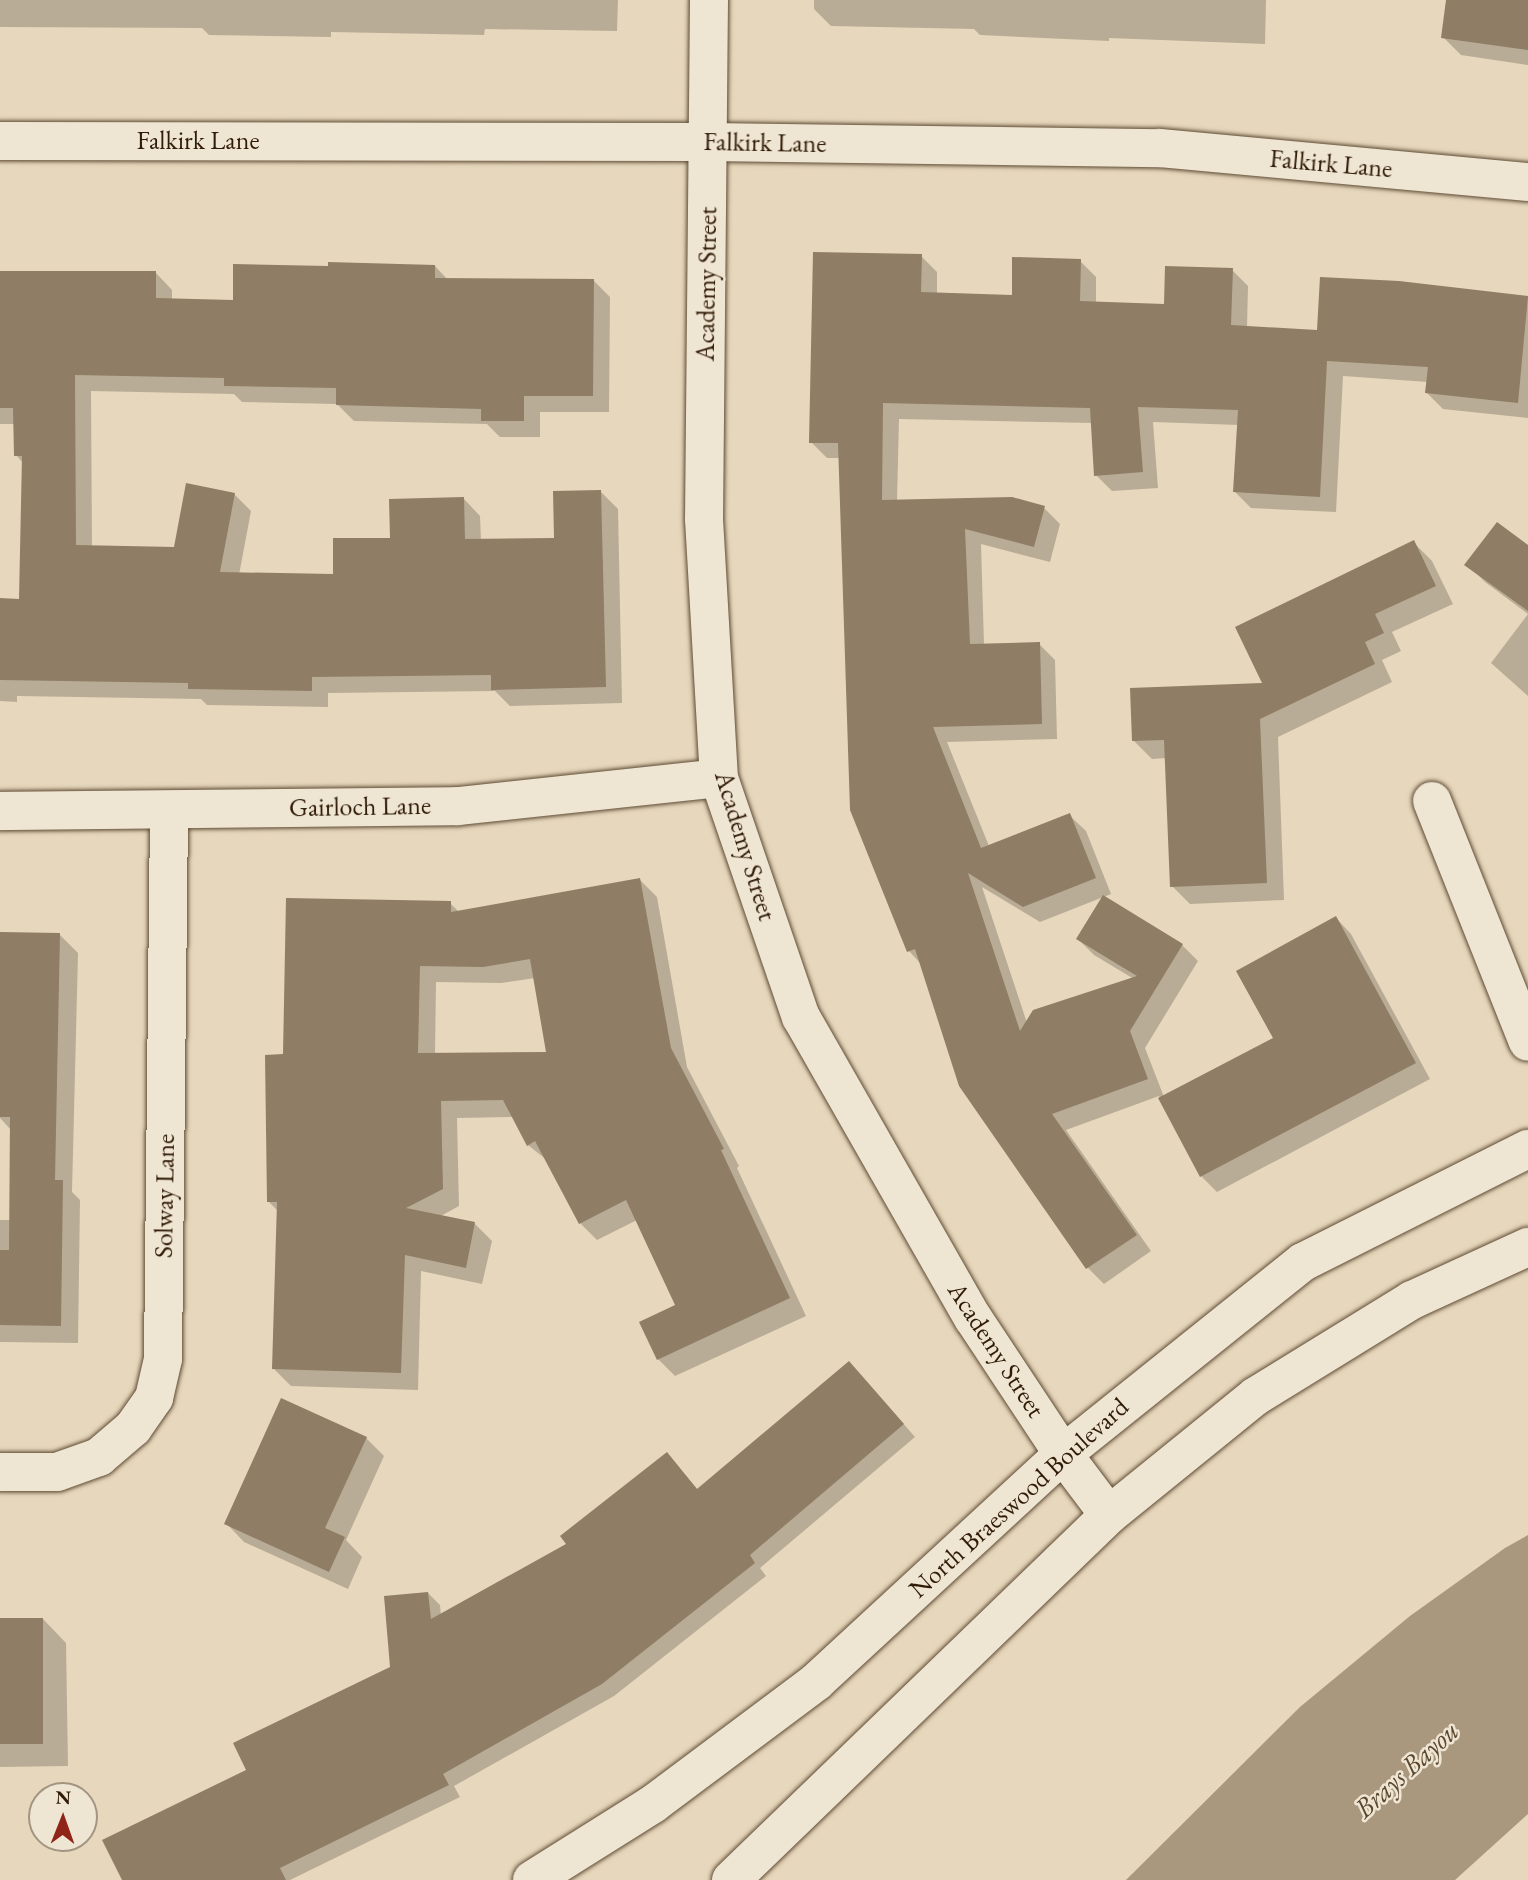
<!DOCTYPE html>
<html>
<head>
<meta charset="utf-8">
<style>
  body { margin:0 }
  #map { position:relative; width:1528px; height:1880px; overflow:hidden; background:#e7d7bc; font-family:"EB Garamond",serif }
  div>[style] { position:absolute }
  .water>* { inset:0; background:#a9977e }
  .shadow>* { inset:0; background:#0003 }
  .building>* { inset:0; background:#8f7d65; transform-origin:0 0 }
  .roads { filter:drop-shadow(0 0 2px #5e4b34) drop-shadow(0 0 2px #5e4b34) }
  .minor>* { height:38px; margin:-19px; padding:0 19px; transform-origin:19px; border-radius:19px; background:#efe5d3 }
  .tertiary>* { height:38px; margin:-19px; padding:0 19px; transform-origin:19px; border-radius:19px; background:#efe5d3 }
  .secondary>* { height:38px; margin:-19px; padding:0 19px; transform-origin:19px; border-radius:19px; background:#efe5d3 }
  span { translate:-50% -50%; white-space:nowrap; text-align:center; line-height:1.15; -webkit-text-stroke:5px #efe5d3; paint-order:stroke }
  .street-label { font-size:26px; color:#301c06 }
  .water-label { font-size:28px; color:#5a4730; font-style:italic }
  .north { position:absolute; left:28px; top:1782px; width:70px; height:70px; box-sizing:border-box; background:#efe5d3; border:2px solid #a39581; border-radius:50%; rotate:1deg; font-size:19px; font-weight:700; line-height:28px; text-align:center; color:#301c06 }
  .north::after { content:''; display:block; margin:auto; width:24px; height:32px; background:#8f2418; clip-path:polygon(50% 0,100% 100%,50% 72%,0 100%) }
</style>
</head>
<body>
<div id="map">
  <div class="water">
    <i style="clip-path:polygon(1528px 1535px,1528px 1814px,1455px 1880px,1126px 1880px,1300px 1707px,1410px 1616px,1505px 1548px)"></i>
  </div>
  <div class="shadow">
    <i style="clip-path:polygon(0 0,618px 0,617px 31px,485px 29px,484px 35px,331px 32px,331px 37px,209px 35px,202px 28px,0 27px)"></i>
    <i style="clip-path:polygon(814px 0,1266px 0,1265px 44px,1109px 38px,1109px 41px,980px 35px,974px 29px,831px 26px,814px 9px)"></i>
    <i style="clip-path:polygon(1448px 0,1528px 0,1528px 65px,1461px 55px,1443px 37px)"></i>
    <i style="clip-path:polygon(921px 256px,937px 272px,937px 294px,1014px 297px,1080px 261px,1096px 277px,1096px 303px,1166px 306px,1232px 270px,1248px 286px,1247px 328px,1318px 332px,1399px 283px,1528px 297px,1528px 418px,1443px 409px,1427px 393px,1428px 382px,1343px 376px,1336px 512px,1251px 508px,1235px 492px,1239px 425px,1153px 422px,1158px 488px,1112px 491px,1096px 475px,1093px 423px,899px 419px,897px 502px,1044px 508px,1060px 524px,1050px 562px,981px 544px,984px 645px,1039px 644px,1055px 660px,1057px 739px,947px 742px,989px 846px,1069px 815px,1086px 831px,1111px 894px,1040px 922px,982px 887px,1027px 1023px,1134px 979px,1094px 955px,1078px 939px,1182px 945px,1198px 961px,1145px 1048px,1164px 1097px,1275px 1038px,1336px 918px,1351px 934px,1430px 1079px,1217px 1192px,1201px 1176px,1159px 1096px,1066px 1130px,1151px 1251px,1104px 1284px,1088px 1268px,960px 1085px,921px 964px,909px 951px,840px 458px,827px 458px,811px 442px)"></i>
    <i style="clip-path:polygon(435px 266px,448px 280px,593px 280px,610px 297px,609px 412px,540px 412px,540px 437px,500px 437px,487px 424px,354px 421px,337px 404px,242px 402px,234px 394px,91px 391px,92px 547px,175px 549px,234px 494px,251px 511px,239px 575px,335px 576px,464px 499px,480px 516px,481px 541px,556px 540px,601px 492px,618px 509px,622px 703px,510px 706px,495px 691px,328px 693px,328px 707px,207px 705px,201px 699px,17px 696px,17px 702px,0 701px,0 600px,21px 600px,23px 463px,16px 455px,15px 424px,0 424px,0 273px,156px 273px,172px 290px,172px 300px,235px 301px)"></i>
    <i style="clip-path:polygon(1414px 543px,1432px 561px,1453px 604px,1392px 632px,1401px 651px,1382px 660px,1392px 682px,1278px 737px,1284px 900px,1190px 904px,1172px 886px,1167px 758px,1152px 759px,1134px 741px,1265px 685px)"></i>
    <i style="clip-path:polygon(1528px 548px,1528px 696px,1491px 663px,1528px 614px,1485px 582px,1467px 564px)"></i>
    <i style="clip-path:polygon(evenodd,640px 880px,657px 897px,687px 1067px,739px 1166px,737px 1168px,806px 1316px,675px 1376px,658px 1359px,678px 1306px,637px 1220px,597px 1240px,580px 1223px,548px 1161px,528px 1145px,514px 1117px,457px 1118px,459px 1206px,439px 1217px,475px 1224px,492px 1241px,482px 1284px,421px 1271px,418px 1390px,291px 1386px,274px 1369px,278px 1211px,268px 1201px,285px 1056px,450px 903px,459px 912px,640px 880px,535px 978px,548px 1054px,435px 1055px,436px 982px,501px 983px,535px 978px)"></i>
    <i style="clip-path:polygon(0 934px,60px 935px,78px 953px,72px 1192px,80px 1200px,78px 1343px,0 1342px,0 1220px,11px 1220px,11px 1130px,0 1118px)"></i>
    <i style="clip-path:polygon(861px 1375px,915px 1437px,760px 1568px,766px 1576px,614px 1696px,454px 1786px,460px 1797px,290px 1880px,124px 1880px,248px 1770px,392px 1668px,428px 1593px,440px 1605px,441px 1616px,569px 1544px,667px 1454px,698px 1490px)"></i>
    <i style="clip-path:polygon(366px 1438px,384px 1456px,346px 1540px,362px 1557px,348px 1589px,244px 1542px,226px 1523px)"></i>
    <i style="clip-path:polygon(43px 1619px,66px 1643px,68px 1766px,0 1767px,0 1620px)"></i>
  </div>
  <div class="building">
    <i style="clip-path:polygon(1446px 0,1528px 0,1528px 50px,1441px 38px)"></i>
    <i style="clip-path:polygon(813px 252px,922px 254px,921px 292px,1012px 295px,1012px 257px,1081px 259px,1080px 301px,1164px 304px,1165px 266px,1233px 268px,1231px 325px,1317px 330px,1320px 277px,1399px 281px,1528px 296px,1518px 403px,1425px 393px,1428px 367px,1327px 361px,1320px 497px,1233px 492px,1238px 410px,1138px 407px,1143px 472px,1094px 476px,1090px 408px,883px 403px,882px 500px,1012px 497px,1045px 506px,1034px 547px,965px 529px,970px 644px,1040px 642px,1042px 724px,933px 727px,981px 848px,1070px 813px,1096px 878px,1023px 907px,968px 873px,1020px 1031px,1033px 1010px,1137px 976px,1076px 939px,1103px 895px,1183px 944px,1130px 1031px,1148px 1079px,1052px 1114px,1137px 1235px,1086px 1269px,959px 1086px,915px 949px,907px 952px,850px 810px,838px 443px,809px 443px)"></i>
    <i style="clip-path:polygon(328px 262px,435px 265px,435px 278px,594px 279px,593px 396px,524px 396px,524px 421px,481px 421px,481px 409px,336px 405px,336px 388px,224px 386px,224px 378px,75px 375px,76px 545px,174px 547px,186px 483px,235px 493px,220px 572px,333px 574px,333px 538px,390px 538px,389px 499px,464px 497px,465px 539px,554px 538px,553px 491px,601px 490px,606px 687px,491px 690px,491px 675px,312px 677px,312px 691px,188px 689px,188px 683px,0 680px,0 598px,19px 599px,22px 456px,14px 456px,13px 408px,0 408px,0 271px,156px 271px,156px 298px,233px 300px,233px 264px,328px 266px)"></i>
    <i style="clip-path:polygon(1497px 522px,1528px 545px,1528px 611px,1464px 565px)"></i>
    <i style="clip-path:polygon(1414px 540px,1436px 586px,1375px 614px,1384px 633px,1365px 642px,1375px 664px,1260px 719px,1267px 883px,1170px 887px,1164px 740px,1132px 741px,1130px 688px,1262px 683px,1235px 627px)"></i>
    <i style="clip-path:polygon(evenodd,640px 878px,671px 1048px,724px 1149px,721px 1150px,790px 1298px,657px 1360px,639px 1322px,675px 1305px,626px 1200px,579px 1224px,535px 1141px,527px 1146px,503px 1100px,441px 1101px,443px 1189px,406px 1208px,475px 1222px,466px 1268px,405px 1255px,401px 1373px,272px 1369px,277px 1202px,267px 1202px,265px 1055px,283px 1054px,286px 898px,451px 901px,451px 912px,640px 878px,530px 959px,546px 1052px,418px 1053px,420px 966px,483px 967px,530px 959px)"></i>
    <i style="clip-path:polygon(1336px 916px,1416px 1063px,1200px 1177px,1158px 1098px,1273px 1038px,1236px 971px)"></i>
    <i style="clip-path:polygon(0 932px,60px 933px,55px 1180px,63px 1180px,61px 1326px,0 1325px,0 1250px,9px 1250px,10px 1117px,0 1117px)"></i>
    <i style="clip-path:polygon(849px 1361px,904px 1424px,750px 1555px,755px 1563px,602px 1684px,443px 1774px,449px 1785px,280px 1868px,286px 1880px,122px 1880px,102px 1840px,246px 1770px,233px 1743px,390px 1667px,384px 1596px,428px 1592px,431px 1619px,566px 1544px,560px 1536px,667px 1452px,697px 1489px)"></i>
    <i style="clip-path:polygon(281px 1398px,367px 1437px,325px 1528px,345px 1537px,329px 1572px,224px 1524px)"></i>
    <i style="left:0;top:1618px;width:43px;height:126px"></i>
  </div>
  <div class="roads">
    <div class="minor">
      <i style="left:0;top:141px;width:709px;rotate:0.08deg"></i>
      <i style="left:709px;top:142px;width:451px;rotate:0.8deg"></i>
      <i style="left:1160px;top:148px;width:370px;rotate:5.3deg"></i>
      <i style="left:1432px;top:801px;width:259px;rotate:68.3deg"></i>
      <i style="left:0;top:811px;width:458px;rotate:-0.6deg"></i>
      <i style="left:458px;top:806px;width:262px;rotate:-6.1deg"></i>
      <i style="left:0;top:1472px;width:57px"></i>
      <i style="left:57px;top:1472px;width:45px;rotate:-19.7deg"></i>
      <i style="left:99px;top:1457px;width:45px;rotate:-40.5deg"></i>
      <i style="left:133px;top:1428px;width:37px;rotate:-55deg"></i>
      <i style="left:154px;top:1398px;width:40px;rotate:-77deg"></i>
      <i style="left:163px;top:1359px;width:548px;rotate:-89.37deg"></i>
    </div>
    <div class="tertiary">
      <i style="left:709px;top:0;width:519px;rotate:90.55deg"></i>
      <i style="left:704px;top:519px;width:259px;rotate:86.7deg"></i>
      <i style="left:719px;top:778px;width:253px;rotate:71.1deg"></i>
      <i style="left:801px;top:1017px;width:347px;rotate:60.3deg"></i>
      <i style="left:973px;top:1318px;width:163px;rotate:56.5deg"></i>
      <i style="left:1063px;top:1454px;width:76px;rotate:53deg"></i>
    </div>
    <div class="secondary">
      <i style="left:532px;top:1880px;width:143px;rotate:-32.1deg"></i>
      <i style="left:653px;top:1804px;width:204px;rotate:-36.8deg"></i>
      <i style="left:816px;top:1682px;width:336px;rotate:-42.7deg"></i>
      <i style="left:1063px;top:1454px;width:307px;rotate:-38.7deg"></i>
      <i style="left:1303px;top:1262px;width:252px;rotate:-26.7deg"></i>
      <i style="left:731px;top:1880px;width:525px;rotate:-44deg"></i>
      <i style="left:1109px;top:1515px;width:189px;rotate:-39deg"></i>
      <i style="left:1256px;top:1396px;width:183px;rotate:-31.6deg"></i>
      <i style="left:1412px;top:1300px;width:128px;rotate:-24.6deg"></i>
    </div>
  </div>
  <div class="street-label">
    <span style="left:198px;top:141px">Falkirk Lane</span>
    <span style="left:765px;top:143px;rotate:1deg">Falkirk Lane</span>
    <span style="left:1331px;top:164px;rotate:5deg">Falkirk Lane</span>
    <span style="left:707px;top:284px;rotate:-89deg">Academy Street</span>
    <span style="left:360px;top:807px;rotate:-1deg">Gairloch Lane</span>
    <span style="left:745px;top:846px;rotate:73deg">Academy Street</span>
    <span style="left:165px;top:1196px;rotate:-89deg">Solway Lane</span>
    <span style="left:996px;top:1350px;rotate:57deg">Academy Street</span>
    <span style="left:1019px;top:1498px;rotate:-42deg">North Braeswood Boulevard</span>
  </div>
  <div class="water-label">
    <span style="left:1406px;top:1769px;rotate:-42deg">Brays Bayou</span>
  </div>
  <div class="north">N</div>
</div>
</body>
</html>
